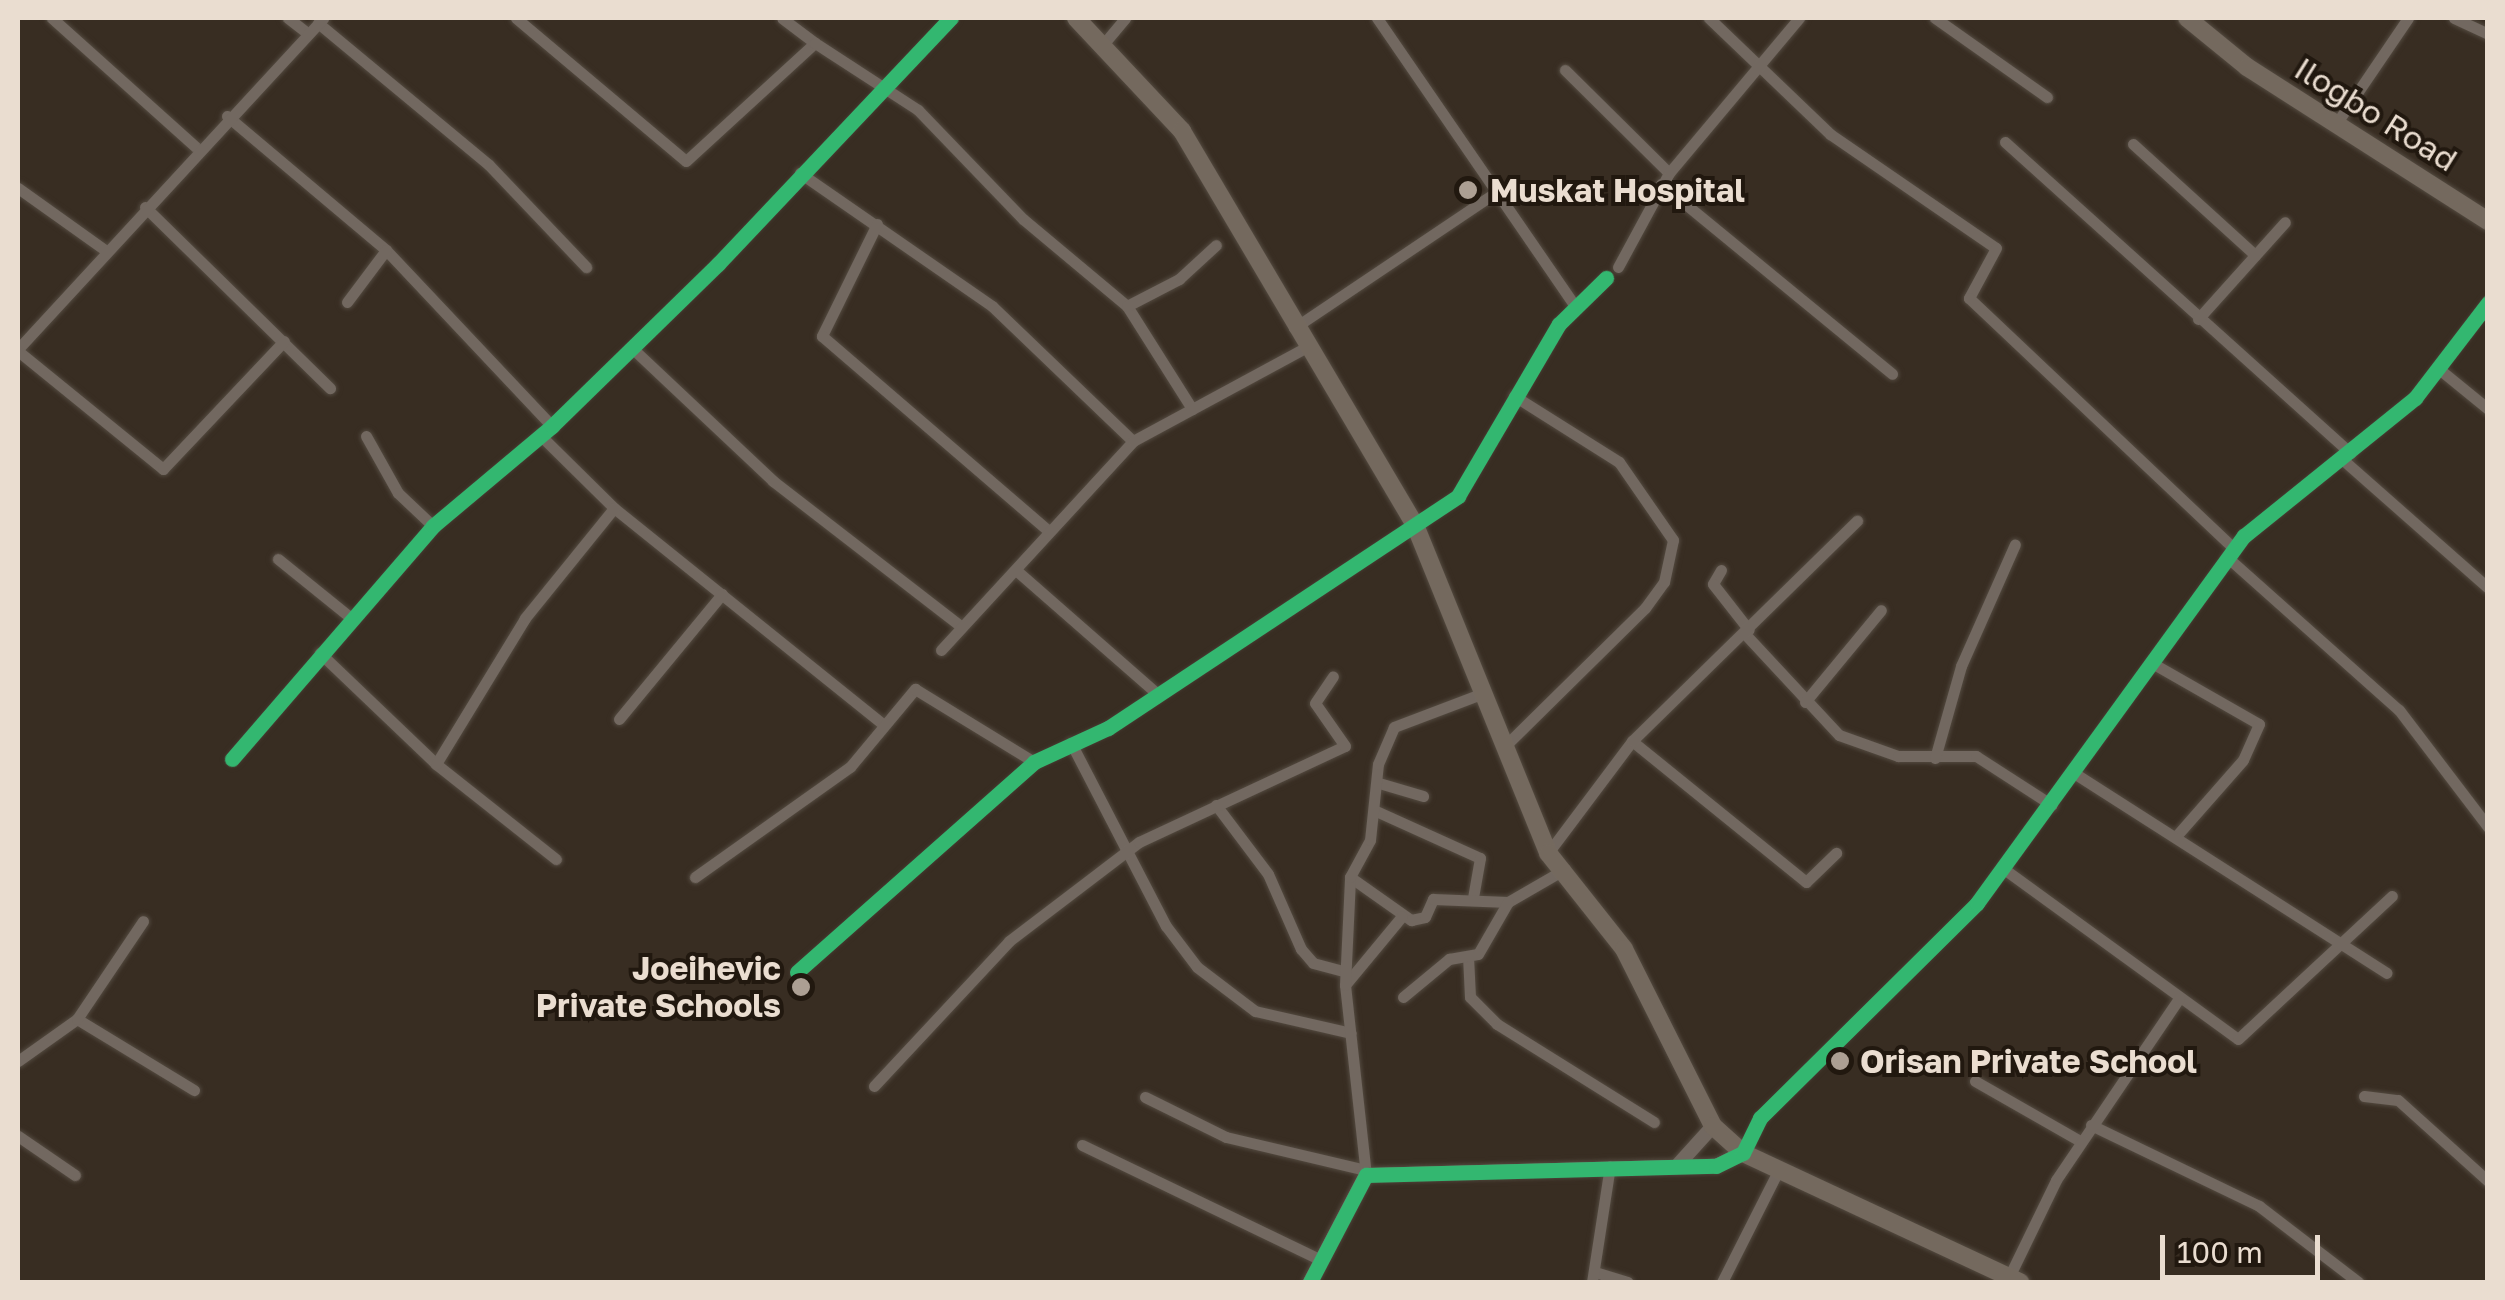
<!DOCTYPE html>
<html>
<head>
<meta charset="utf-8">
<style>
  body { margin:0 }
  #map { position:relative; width:2505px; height:1300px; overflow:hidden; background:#382d22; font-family:"Golos Text",sans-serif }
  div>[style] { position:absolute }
  .roads { filter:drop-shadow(0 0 2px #534a40) drop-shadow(0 0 2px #534a40) }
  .minor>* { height:11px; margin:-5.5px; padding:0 5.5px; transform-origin:5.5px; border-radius:5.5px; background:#726860 }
  .tertiary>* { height:14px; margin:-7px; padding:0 7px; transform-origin:7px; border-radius:7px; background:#726860 }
  .secondary>* { height:18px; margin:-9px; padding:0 9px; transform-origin:9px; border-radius:9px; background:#74695e }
  .cycleway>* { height:15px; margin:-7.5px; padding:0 7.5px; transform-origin:7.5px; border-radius:7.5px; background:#33b770 }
  .dots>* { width:28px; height:28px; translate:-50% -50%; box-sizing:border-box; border:5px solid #21180f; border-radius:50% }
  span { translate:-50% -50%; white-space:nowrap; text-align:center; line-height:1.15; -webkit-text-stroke:8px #21180f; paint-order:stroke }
  .street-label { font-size:32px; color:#eaddd0 }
  .poi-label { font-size:32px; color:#eaddd0; font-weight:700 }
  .left { translate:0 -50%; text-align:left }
  .right { translate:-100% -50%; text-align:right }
  .frame { position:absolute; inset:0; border:20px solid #eaddd0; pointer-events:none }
  .scale { position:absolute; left:2160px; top:1235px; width:160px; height:45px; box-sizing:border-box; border:5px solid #eaddd0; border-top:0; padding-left:12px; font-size:30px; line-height:35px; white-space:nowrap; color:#eaddd0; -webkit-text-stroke:8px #21180f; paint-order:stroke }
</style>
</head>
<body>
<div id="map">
  <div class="roads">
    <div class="minor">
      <i style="left:52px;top:18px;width:193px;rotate:41.9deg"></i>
      <i style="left:288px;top:18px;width:24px;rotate:38deg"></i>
      <i style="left:516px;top:18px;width:222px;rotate:40.1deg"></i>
      <i style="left:686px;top:161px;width:175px;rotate:-42.5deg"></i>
      <i style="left:815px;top:43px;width:41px;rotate:-142.9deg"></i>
      <i style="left:1377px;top:18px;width:349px;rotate:55.5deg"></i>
      <i style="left:1709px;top:18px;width:168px;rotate:43.8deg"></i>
      <i style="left:1830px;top:134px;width:201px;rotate:34.5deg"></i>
      <i style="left:1996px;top:248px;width:57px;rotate:118.4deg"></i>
      <i style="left:1969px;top:298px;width:365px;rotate:43.4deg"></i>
      <i style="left:1935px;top:18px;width:137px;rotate:35.2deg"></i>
      <i style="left:2454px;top:18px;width:38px;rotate:25deg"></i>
      <i style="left:318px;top:23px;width:222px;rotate:39.7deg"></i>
      <i style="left:489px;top:165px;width:141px;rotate:46.4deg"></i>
      <i style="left:1106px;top:41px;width:30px;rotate:-50deg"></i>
      <i style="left:815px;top:43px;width:123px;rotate:33deg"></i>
      <i style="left:918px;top:110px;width:151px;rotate:46.1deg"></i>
      <i style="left:1023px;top:219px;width:136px;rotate:39.9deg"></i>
      <i style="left:1127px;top:306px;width:122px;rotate:57.7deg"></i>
      <i style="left:1565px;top:70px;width:146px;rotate:44.7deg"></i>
      <i style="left:227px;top:116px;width:208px;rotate:40.1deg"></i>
      <i style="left:386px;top:250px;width:242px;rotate:46.7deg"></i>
      <i style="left:2336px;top:124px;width:128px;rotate:-55.8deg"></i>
      <i style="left:2005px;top:142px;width:465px;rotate:42deg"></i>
      <i style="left:2133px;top:144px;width:165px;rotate:42.3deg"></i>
      <i style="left:800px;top:173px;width:234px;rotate:34.7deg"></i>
      <i style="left:992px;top:306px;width:195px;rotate:43.8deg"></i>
      <i style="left:1661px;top:184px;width:299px;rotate:39.4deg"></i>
      <i style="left:18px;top:188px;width:107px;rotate:35.5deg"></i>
      <i style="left:145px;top:207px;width:259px;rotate:44.4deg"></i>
      <i style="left:877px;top:224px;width:125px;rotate:116.2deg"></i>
      <i style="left:822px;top:336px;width:299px;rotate:40.7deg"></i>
      <i style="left:1618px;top:267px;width:107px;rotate:-61.5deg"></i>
      <i style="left:1669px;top:173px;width:202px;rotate:-50deg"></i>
      <i style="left:347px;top:302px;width:65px;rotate:-53.1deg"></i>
      <i style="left:1127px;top:306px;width:59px;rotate:-27.4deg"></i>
      <i style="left:1179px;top:279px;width:50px;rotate:-42.6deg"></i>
      <i style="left:2198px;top:319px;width:130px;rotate:-48.1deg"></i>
      <i style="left:1294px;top:328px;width:246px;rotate:-33.9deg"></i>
      <i style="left:632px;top:348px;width:194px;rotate:43.3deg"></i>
      <i style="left:773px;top:481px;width:235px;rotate:37.7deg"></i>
      <i style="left:18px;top:349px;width:450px;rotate:-47.3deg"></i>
      <i style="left:18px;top:351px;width:187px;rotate:39.1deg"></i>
      <i style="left:163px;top:469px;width:176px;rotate:-46.6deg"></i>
      <i style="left:2439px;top:369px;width:63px;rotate:39.2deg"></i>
      <i style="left:540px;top:435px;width:104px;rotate:44.6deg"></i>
      <i style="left:614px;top:508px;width:346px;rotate:38.8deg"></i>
      <i style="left:366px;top:436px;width:65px;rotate:60.7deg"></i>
      <i style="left:398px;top:493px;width:48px;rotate:43.3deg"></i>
      <i style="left:2342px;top:459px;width:193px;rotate:41.4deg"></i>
      <i style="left:2227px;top:557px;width:230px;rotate:41.7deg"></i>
      <i style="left:2399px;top:710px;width:147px;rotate:52.7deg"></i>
      <i style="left:278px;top:559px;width:94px;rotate:38.9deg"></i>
      <i style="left:1721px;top:570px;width:16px;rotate:120deg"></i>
      <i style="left:1713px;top:584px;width:58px;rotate:52deg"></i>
      <i style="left:1017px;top:571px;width:182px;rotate:41.2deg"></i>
      <i style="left:1745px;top:634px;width:138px;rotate:47.1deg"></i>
      <i style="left:1839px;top:735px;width:63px;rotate:19.6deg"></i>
      <i style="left:1898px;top:756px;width:78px"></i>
      <i style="left:1976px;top:756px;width:90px;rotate:32.8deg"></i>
      <i style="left:941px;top:650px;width:284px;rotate:-47.4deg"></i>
      <i style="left:1133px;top:441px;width:196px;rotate:-28.4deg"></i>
      <i style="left:320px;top:653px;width:161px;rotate:43.7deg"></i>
      <i style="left:436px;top:764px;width:153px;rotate:38.4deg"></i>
      <i style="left:2152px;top:663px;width:123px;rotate:29.7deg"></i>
      <i style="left:2259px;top:724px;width:39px;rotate:114deg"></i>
      <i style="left:2243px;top:760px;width:100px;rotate:131.3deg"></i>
      <i style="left:1805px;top:702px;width:119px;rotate:-50.4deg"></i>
      <i style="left:619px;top:719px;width:162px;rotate:-50.5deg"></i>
      <i style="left:1632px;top:741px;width:224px;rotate:39deg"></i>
      <i style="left:1806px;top:882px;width:42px;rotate:-44deg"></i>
      <i style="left:1071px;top:743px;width:206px;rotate:62.6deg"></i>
      <i style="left:1166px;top:926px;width:51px;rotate:52.9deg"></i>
      <i style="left:1197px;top:967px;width:73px;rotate:37.2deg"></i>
      <i style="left:1255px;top:1011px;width:98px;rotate:12.9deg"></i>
      <i style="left:1506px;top:745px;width:195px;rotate:-44.6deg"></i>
      <i style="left:1645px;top:608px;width:32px;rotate:-54deg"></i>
      <i style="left:1664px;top:582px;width:43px;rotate:-77.9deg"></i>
      <i style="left:1673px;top:540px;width:95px;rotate:-124.7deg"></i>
      <i style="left:1619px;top:462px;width:124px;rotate:-147.8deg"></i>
      <i style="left:1935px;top:758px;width:96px;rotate:-74.2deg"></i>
      <i style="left:1961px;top:666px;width:133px;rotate:-66.1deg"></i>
      <i style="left:232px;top:759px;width:308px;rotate:-49.2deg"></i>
      <i style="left:433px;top:526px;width:155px;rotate:-40deg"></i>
      <i style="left:552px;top:426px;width:232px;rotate:-44.3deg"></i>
      <i style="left:718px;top:264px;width:339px;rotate:-46.6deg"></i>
      <i style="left:436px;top:764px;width:171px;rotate:-58.6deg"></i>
      <i style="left:525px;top:618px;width:141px;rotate:-51deg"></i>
      <i style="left:2074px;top:773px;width:371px;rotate:32.6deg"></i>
      <i style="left:1379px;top:783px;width:46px;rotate:16.5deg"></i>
      <i style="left:1216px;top:805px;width:86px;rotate:53deg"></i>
      <i style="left:1268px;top:874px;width:82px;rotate:66.3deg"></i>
      <i style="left:1301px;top:949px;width:18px;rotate:49deg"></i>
      <i style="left:1313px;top:963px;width:34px;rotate:15deg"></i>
      <i style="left:1376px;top:811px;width:114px;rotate:24.3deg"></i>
      <i style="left:1480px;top:858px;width:39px;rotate:100deg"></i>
      <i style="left:1548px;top:853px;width:140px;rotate:-53.1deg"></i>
      <i style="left:1632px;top:741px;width:315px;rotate:-44.4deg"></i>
      <i style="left:2004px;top:869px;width:289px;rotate:36deg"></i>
      <i style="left:2238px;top:1039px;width:210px;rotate:-42.9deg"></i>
      <i style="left:695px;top:877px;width:190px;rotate:-35.4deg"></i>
      <i style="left:850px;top:767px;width:102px;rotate:-50.2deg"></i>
      <i style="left:915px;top:689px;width:140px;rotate:31.5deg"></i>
      <i style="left:1350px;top:877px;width:75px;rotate:35.2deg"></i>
      <i style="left:1411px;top:920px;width:14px;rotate:-12deg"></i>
      <i style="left:1425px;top:917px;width:20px;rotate:-66deg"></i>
      <i style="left:1433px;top:899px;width:75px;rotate:2.3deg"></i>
      <i style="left:1508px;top:902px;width:66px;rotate:-30.1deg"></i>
      <i style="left:1468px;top:956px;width:41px;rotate:87.2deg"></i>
      <i style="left:1470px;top:997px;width:38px;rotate:45deg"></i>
      <i style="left:1497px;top:1024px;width:185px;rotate:32deg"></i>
      <i style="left:797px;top:972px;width:317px;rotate:-41.5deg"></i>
      <i style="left:1034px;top:762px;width:81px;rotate:-24.7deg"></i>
      <i style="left:1108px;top:728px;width:420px;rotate:-33.5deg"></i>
      <i style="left:1458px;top:496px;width:199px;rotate:-59.6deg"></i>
      <i style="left:1559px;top:324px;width:66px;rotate:-44.4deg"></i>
      <i style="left:1345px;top:985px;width:89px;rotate:-50.4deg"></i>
      <i style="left:1403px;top:997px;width:60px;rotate:-39.6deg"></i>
      <i style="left:1449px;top:959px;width:29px;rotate:-10deg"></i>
      <i style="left:1478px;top:954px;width:60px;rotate:-60deg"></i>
      <i style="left:77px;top:1019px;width:137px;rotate:31.3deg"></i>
      <i style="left:18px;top:1061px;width:72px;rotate:-35.4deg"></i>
      <i style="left:77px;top:1019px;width:118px;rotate:-56deg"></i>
      <i style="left:1975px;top:1081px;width:121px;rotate:29.7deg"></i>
      <i style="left:874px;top:1086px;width:198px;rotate:-47deg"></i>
      <i style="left:1009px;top:941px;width:163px;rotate:-37.3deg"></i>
      <i style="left:1139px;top:842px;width:227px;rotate:-25deg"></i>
      <i style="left:1345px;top:746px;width:52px;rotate:-124.9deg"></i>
      <i style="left:1315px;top:703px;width:32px;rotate:-56deg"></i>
      <i style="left:2364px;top:1096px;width:34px;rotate:7deg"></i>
      <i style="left:2398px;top:1100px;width:121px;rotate:42deg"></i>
      <i style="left:1145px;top:1097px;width:90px;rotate:26.3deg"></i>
      <i style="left:1226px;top:1137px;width:144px;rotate:13.3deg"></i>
      <i style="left:2091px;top:1125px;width:187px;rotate:25.7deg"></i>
      <i style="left:2259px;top:1206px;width:125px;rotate:37.5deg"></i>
      <i style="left:18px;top:1136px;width:69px;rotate:34.4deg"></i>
      <i style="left:1082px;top:1145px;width:263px;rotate:25.7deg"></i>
      <i style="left:1743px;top:1153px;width:39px;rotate:-64deg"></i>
      <i style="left:1760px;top:1118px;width:305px;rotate:-44.7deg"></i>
      <i style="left:1977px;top:903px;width:454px;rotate:-54deg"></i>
      <i style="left:2244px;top:536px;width:220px;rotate:-38.9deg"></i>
      <i style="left:2415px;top:398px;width:120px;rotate:-52.5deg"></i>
      <i style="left:1366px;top:1175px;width:191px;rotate:-96.3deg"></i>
      <i style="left:1345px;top:985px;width:108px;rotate:-87.3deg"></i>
      <i style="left:1350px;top:877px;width:42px;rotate:-61.6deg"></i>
      <i style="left:1370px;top:840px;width:76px;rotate:-84deg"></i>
      <i style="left:1378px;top:764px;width:40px;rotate:-66.6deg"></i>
      <i style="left:1394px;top:727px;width:98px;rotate:-20.8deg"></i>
      <i style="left:1595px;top:1272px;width:34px;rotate:17deg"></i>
      <i style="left:2009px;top:1277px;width:108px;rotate:-64.1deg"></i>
      <i style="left:2056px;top:1180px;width:220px;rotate:-55.9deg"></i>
      <i style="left:1592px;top:1282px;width:117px;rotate:-81.2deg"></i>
      <i style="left:1722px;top:1282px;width:127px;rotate:-63.2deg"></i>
    </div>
    <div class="tertiary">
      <i style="left:1676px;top:1167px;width:55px;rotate:-47.9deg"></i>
      <i style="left:1310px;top:1282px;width:121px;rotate:-62.4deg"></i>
      <i style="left:1366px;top:1175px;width:350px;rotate:-1.5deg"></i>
      <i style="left:1716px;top:1166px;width:30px;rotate:-26deg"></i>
    </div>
    <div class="secondary">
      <i style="left:1076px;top:18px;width:155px;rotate:46.8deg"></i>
      <i style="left:1182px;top:131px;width:458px;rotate:59.4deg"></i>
      <i style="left:1415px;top:525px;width:354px;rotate:67.9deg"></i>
      <i style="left:1548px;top:853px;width:122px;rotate:51.6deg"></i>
      <i style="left:1624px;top:949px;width:198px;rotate:63.3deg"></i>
      <i style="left:1713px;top:1126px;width:40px;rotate:42deg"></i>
      <i style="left:1743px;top:1153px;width:306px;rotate:25deg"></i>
      <i style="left:2187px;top:18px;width:77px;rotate:39.2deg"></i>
      <i style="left:2247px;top:67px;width:286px;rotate:32.6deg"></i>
    </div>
  </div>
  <div class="cycleway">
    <i style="left:232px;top:759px;width:308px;rotate:-49.2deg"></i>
    <i style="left:433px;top:526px;width:155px;rotate:-40deg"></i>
    <i style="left:552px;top:426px;width:232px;rotate:-44.3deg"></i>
    <i style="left:718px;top:264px;width:339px;rotate:-46.6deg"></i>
    <i style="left:797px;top:972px;width:317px;rotate:-41.5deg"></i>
    <i style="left:1034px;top:762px;width:81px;rotate:-24.7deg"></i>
    <i style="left:1108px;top:728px;width:420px;rotate:-33.5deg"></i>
    <i style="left:1458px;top:496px;width:199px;rotate:-59.6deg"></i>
    <i style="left:1559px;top:324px;width:66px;rotate:-44.4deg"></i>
    <i style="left:1310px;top:1282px;width:121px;rotate:-62.4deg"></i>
    <i style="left:1366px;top:1175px;width:350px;rotate:-1.5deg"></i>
    <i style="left:1716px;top:1166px;width:30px;rotate:-26deg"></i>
    <i style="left:1743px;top:1153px;width:39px;rotate:-64deg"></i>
    <i style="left:1760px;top:1118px;width:305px;rotate:-44.7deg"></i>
    <i style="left:1977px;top:903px;width:454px;rotate:-54deg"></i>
    <i style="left:2244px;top:536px;width:220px;rotate:-38.9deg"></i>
    <i style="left:2415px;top:398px;width:120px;rotate:-52.5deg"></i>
  </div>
  <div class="dots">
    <i style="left:1468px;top:190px;background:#ac9f93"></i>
    <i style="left:801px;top:987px;background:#ac9f93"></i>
    <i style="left:1840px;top:1061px;background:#ac9f93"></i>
  </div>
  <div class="street-label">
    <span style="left:2376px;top:114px;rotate:32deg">Ilogbo Road</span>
  </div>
  <div class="poi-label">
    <span class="left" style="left:1490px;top:190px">Muskat Hospital</span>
    <span class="right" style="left:781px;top:987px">Joeihevic<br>Private Schools</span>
    <span class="left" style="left:1860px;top:1061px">Orisan Private School</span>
  </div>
  <div class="frame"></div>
  <div class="scale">100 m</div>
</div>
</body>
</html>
